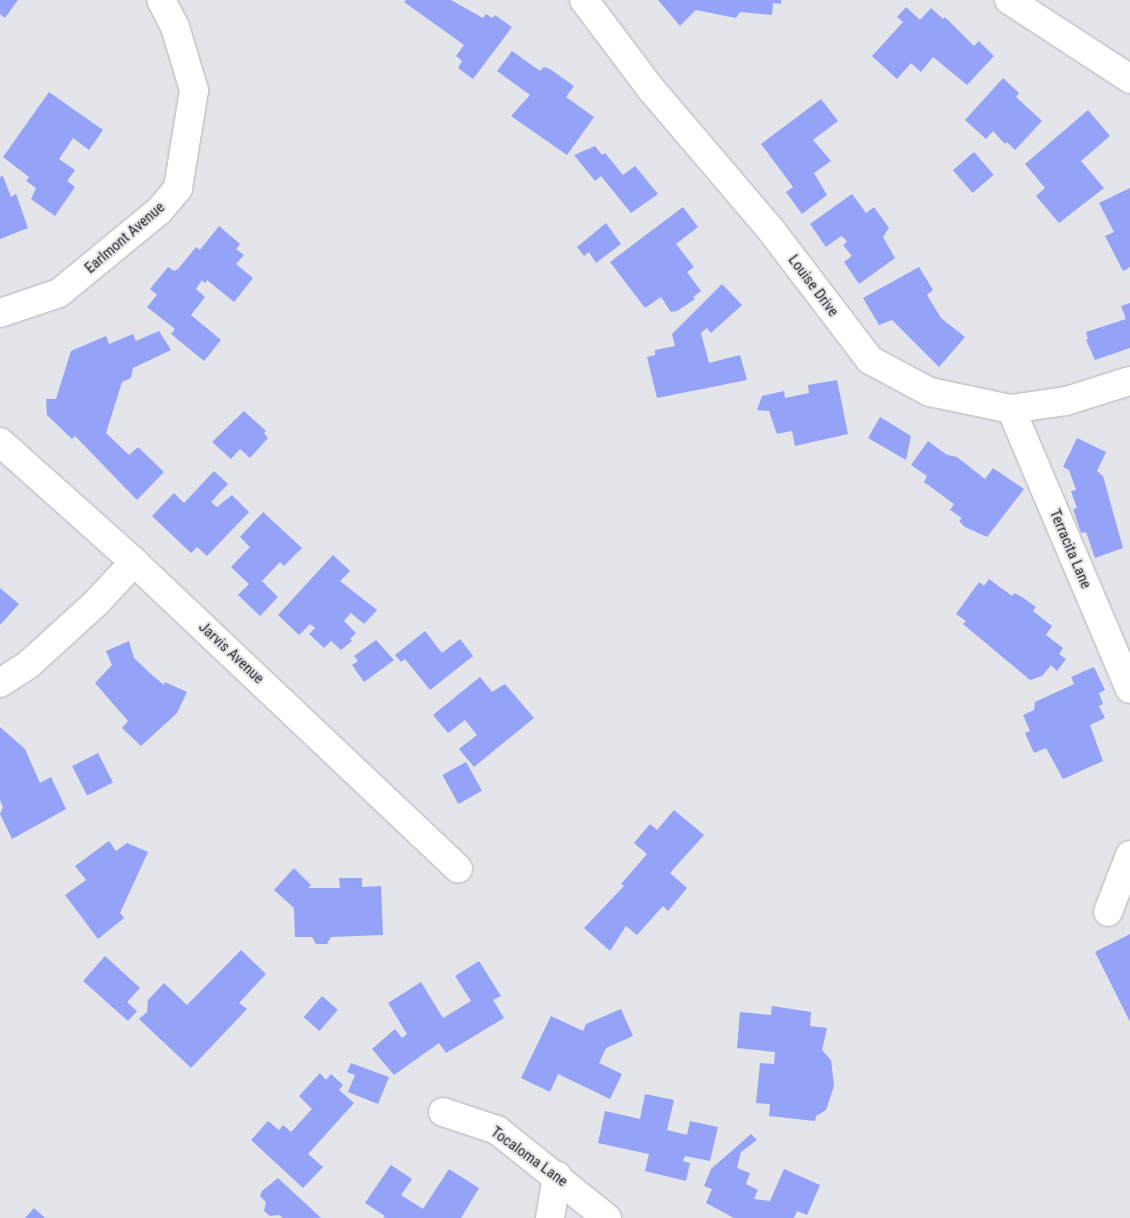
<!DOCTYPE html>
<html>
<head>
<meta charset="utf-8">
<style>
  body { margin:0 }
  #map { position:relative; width:1130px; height:1218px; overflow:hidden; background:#e4e5ea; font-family:"Roboto Condensed",sans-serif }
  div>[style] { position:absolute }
  .building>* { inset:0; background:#94a2f7; transform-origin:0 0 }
  .roads { filter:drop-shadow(0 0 1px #b1b3b8) drop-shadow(0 0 1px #b1b3b8) }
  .minor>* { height:28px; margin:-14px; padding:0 14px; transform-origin:14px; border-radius:14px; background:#fff }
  span { translate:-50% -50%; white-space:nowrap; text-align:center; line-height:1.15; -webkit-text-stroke:4px #e4e5ea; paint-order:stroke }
  .street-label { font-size:15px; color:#28292b }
</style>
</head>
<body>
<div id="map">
  <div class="building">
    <i style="clip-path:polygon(0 0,18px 0,5px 18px,0 14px)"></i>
    <i style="clip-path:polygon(406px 0,451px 0,483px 18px,486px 14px,492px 18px,495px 15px,512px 27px,473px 79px,458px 68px,462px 61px,456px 56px,464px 45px,404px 2px)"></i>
    <i style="clip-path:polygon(658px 0,781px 0,781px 4px,773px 3px,772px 15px,740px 12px,736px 18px,696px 10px,680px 26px)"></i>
    <i style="clip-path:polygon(906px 7px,920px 20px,931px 8px,943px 19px,945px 17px,974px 46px,979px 41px,994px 56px,967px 85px,933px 57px,921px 72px,911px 63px,897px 79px,872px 56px,903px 22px,897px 17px)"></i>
    <i style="clip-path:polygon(512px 51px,540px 71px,544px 67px,550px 69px,574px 86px,566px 97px,594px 117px,567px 155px,511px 116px,530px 95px,497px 71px)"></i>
    <i style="clip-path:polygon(1003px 78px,1019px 93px,1016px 97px,1042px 121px,1015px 150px,1007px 142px,1005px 144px,993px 131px,986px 139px,965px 120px)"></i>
    <i style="clip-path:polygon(49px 92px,103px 130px,89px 150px,73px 138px,59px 159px,75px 170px,67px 181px,75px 187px,55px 216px,31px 199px,36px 188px,26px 181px,29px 177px,3px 157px)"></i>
    <i style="clip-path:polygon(821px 99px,838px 121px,813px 140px,831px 161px,814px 173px,827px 195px,802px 214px,786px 192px,793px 187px,761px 144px)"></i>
    <i style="clip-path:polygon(1088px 110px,1110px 136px,1081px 161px,1104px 188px,1059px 223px,1036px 196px,1045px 188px,1025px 164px)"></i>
    <i style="clip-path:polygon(595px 146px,602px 155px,605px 153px,623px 175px,635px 166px,658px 194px,631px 213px,601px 176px,595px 181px,574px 155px)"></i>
    <i style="left:974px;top:152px;width:30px;height:28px;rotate:49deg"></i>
    <i style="clip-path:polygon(3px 176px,11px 197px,16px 194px,28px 228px,0 239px,0 177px)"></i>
    <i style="clip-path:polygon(1130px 188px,1130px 267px,1123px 271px,1105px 236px,1114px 232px,1099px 203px)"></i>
    <i style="clip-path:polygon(852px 194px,866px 213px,874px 207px,889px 228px,883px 237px,895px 258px,859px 284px,844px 262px,852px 256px,843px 245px,847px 242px,844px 238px,841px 236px,826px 247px,810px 224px)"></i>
    <i style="clip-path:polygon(683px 207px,698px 227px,676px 244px,694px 267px,687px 272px,701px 291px,693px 297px,695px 299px,677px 311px,671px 312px,661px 297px,645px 308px,610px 262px)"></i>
    <i style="clip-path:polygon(606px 223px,621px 244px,596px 263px,589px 252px,584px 256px,577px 247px)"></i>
    <i style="clip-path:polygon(219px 226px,240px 244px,236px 249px,244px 255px,236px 264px,253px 278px,234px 302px,207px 280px,205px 283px,202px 280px,196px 289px,205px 297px,191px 315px,221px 340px,204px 361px,171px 334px,175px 329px,147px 307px,157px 295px,150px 289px,168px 267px,174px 271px,178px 269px,196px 247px,200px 250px)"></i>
    <i style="clip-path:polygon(919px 267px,933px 290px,927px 295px,941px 318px,965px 337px,939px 367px,892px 320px,879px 325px,863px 298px)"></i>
    <i style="clip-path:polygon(722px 284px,742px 305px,711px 333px,707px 328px,701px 333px,709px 363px,740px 355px,747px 380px,657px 398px,647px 357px,655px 355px,655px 350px,675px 346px,672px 334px)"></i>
    <i style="clip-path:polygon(1130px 303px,1130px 348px,1095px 360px,1086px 340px,1088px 339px,1086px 332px,1126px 319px,1121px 306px)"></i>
    <i style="clip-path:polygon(159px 331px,171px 350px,133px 368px,131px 378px,122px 382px,106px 433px,129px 455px,138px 447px,164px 472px,137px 500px,75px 436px,72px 439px,47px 415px,46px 399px,56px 399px,71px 351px,106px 336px,109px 344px,133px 334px,136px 341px)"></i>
    <i style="clip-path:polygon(837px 380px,848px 434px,795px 446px,792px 431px,777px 434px,769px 411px,757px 410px,762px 396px,784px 391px,785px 398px,809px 393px,808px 385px)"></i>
    <i style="clip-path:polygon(244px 411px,266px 431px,264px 433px,268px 438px,250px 458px,240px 449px,231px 459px,212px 442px)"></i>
    <i style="clip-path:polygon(880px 417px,911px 436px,906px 460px,868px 438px)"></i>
    <i style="clip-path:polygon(1077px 438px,1106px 452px,1097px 471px,1103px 476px,1123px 548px,1095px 558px,1086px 532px,1081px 533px,1073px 509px,1077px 508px,1071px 491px,1076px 490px,1069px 470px,1063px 467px)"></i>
    <i style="clip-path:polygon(928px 441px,947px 455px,957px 457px,985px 479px,993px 468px,1024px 489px,987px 537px,965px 527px,959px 521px,962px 518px,950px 510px,954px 504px,924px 482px,927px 476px,911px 465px)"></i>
    <i style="clip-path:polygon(214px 471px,228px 484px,211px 502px,217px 507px,232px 495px,249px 512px,207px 556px,197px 547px,191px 553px,152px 516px,174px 493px,184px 503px)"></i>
    <i style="clip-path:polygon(263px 512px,302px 548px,284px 566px,280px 562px,262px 581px,278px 597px,260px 616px,238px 595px,249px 584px,231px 567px,250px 547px,240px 537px)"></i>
    <i style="clip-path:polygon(333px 555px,350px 571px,340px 581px,377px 610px,364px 624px,351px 613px,344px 621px,356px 633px,350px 639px,352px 641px,341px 650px,331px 641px,324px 648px,309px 634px,315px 628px,310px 624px,299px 635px,278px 615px)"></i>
    <i style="clip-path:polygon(989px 579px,1012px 596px,1014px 593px,1022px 597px,1036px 607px,1033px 611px,1052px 626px,1046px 635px,1063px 648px,1059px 654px,1066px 659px,1057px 671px,1051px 665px,1042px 676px,1030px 680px,963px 624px,966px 621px,956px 614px,979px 582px,984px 586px)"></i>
    <i style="clip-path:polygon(0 588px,19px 604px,0 625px)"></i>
    <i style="clip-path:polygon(425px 631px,442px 653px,460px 639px,473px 656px,430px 690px,405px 659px,401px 662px,395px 655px)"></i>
    <i style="clip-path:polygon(376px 640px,394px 660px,364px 682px,352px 665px,358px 661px,354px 656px)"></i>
    <i style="clip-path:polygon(129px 641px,134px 658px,152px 675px,164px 685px,165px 682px,187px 692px,177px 713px,141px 746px,122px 728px,128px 721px,95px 683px,112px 665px,106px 651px)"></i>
    <i style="clip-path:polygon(1094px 667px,1105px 690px,1099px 693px,1103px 704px,1099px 706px,1105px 718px,1090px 725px,1103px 761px,1063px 779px,1046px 748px,1034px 753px,1025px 733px,1030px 731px,1023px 715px,1034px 710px,1035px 702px,1074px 684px,1071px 677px)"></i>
    <i style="clip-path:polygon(480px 677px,492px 692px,505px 684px,534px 718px,474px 767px,459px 749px,477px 735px,465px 720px,448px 733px,433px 715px)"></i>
    <i style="clip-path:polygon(0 727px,25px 749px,40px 783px,51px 777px,66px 809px,12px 839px,0 814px,3px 807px,0 800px)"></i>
    <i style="left:98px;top:753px;width:33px;height:29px;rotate:63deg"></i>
    <i style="left:466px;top:762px;width:33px;height:27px;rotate:61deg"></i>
    <i style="clip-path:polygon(674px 810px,704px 835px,670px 873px,687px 888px,668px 911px,663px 906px,637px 935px,626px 926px,610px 951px,584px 928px,624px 886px,621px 884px,647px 854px,634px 843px,650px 824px,657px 830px)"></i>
    <i style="clip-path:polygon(109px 841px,116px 851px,127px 843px,148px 852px,120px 913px,124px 918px,98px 939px,65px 895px,86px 880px,75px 866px)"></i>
    <i style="clip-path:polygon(294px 868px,311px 885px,308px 888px,340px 888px,339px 878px,362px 878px,362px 887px,381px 886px,383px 935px,331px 937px,327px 944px,316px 944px,312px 937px,295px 937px,294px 908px,274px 890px)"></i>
    <i style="clip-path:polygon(1130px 934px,1130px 1022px,1095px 952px)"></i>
    <i style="clip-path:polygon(241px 950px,266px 974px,239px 1003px,247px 1009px,191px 1068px,139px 1019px,147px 1012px,148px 1000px,164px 983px,187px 1005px)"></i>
    <i style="clip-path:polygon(105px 956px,140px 988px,127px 1002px,137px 1011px,128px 1021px,83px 981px)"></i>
    <i style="clip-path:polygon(479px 961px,501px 996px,493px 1000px,504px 1018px,446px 1053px,439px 1043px,394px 1075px,372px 1049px,395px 1029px,402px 1038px,407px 1034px,388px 1003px,421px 982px,443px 1018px,471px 1001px,455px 976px)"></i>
    <i style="left:322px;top:996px;width:21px;height:28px;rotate:41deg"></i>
    <i style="clip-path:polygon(772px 1006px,811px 1012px,810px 1026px,827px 1028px,822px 1050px,831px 1060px,834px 1086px,826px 1110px,816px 1116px,815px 1121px,769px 1116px,770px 1104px,756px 1103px,760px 1063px,774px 1064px,775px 1052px,737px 1048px,740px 1012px,771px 1015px)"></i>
    <i style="clip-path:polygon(621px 1009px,633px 1036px,606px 1048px,599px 1063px,622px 1074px,610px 1099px,558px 1074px,550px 1092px,521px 1078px,551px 1016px,583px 1031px,586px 1024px)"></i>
    <i style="clip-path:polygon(351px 1063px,389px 1077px,378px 1104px,348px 1092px,355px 1075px,347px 1072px)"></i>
    <i style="clip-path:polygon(320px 1073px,326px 1080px,331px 1074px,343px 1085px,339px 1090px,354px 1103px,308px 1154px,323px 1167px,303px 1188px,251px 1140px,268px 1121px,279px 1130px,283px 1125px,291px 1132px,312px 1109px,299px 1096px)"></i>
    <i style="clip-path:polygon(645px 1094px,674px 1100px,667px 1130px,687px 1135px,690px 1121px,718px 1127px,710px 1161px,685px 1156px,683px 1161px,690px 1163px,686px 1181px,645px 1171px,649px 1154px,598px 1143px,605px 1111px,640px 1119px)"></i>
    <i style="clip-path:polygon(751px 1134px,757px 1140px,741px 1152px,737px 1168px,750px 1173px,746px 1184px,758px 1190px,754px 1199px,770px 1201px,784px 1169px,820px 1185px,807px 1215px,797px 1211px,794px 1218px,734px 1218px,706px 1203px,712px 1189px,704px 1186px,711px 1169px)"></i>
    <i style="clip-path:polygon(391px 1165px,412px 1179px,401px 1195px,423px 1209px,449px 1169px,479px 1188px,461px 1218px,383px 1218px,385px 1216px,365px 1203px)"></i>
    <i style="clip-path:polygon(278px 1178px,321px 1218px,283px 1218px,279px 1215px,270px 1216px,264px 1211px,266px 1202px,260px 1196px,262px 1191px)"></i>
    <i style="clip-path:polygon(34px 1208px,45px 1218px,25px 1218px)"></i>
  </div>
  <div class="roads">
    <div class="minor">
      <i style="left:584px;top:0;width:111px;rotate:53deg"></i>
      <i style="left:651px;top:89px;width:185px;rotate:49.6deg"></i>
      <i style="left:771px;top:230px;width:163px;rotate:52.7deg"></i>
      <i style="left:870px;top:360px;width:68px;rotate:28.1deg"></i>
      <i style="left:930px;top:392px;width:83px;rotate:11.9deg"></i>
      <i style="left:1011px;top:409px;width:56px;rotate:-8.3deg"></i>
      <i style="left:1066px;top:401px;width:67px;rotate:-17.4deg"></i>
      <i style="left:1009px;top:0;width:145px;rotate:33.1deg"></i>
      <i style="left:0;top:313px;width:62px;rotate:-18.7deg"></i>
      <i style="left:59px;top:293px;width:129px;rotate:-39.4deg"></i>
      <i style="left:159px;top:211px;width:30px;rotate:-50deg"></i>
      <i style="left:178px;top:188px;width:99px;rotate:-80.7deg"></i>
      <i style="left:194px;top:90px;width:66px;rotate:-106.8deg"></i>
      <i style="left:175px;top:27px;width:30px;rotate:-117deg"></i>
      <i style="left:1011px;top:409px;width:304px;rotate:67deg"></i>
      <i style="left:0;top:442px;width:180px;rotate:41.8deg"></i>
      <i style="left:134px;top:562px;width:446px;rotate:43.4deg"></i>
      <i style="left:0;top:683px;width:35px;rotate:-33deg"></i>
      <i style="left:29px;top:664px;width:91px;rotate:-42.3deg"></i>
      <i style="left:96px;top:603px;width:56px;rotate:-47.2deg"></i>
      <i style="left:1108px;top:912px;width:61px;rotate:-68.9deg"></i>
      <i style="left:443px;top:1112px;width:57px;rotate:18.4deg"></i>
      <i style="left:497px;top:1130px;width:141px;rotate:38.7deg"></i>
      <i style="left:550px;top:1218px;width:43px;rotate:-80.5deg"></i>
    </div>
  </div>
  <div class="street-label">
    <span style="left:125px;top:238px;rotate:-41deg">Earlmont Avenue</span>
    <span style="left:813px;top:286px;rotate:53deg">Louise Drive</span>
    <span style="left:1070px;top:549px;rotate:67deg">Terracita Lane</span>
    <span style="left:231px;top:653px;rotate:43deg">Jarvis Avenue</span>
    <span style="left:529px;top:1157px;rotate:36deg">Tocaloma Lane</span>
  </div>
</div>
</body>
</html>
